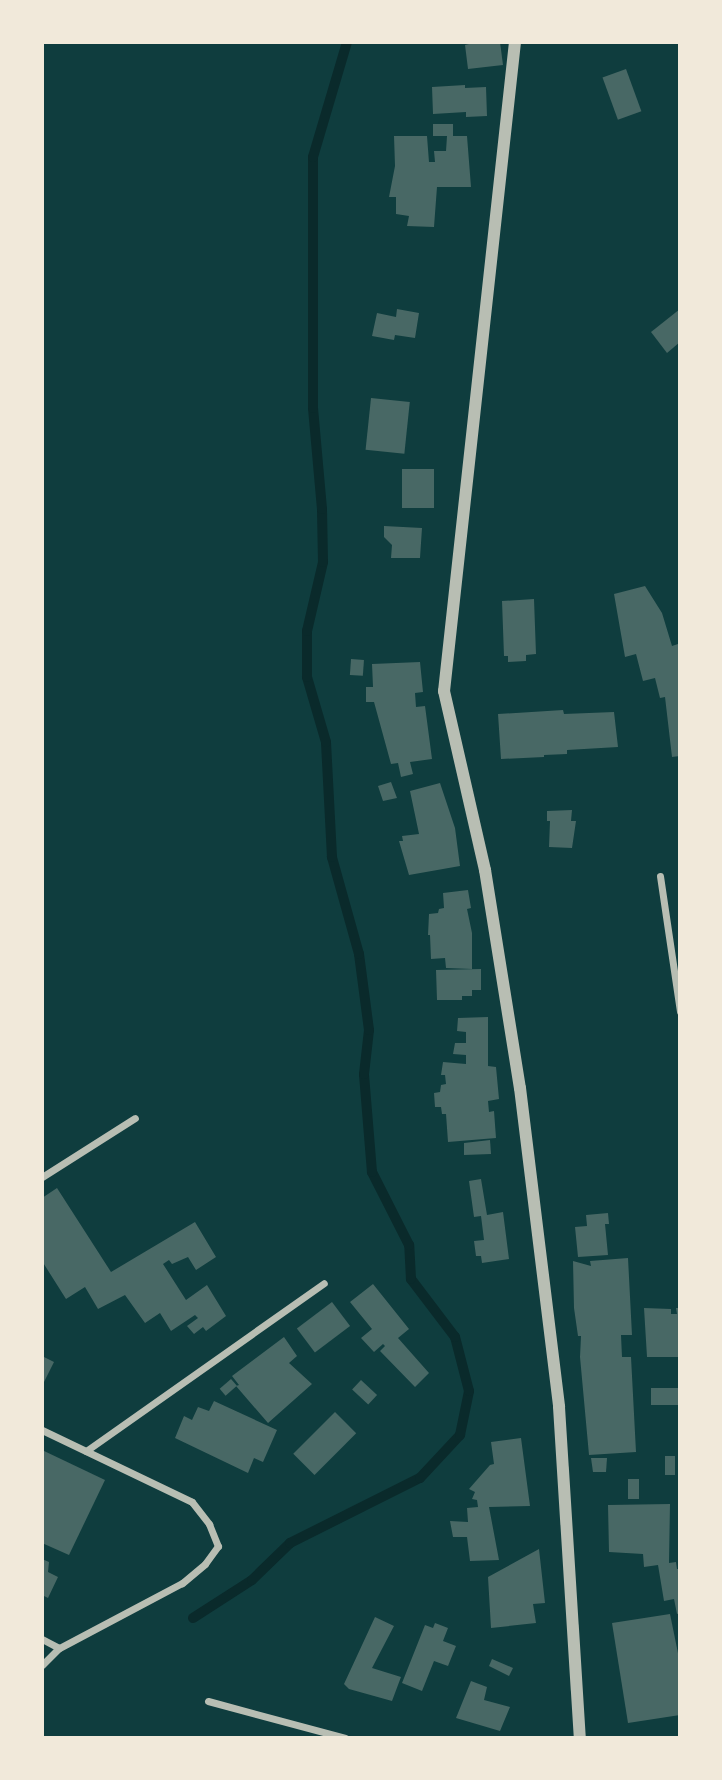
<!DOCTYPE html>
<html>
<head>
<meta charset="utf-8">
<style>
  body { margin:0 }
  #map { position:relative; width:722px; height:1780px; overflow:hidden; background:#0f3d3e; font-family:Signika,sans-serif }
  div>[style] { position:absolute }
  .stream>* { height:10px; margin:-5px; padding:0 5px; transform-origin:5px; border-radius:5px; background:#0a2a2b }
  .building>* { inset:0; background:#486865; transform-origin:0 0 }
  .minor>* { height:7px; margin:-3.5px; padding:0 3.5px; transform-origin:3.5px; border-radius:3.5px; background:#b8beb3 }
  .tertiary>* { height:12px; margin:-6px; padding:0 6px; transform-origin:6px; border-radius:6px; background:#b8beb3 }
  span { translate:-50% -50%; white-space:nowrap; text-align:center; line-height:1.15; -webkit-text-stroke:5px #f1e9da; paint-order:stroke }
  .frame { position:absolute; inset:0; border:44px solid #f1e9da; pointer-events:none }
</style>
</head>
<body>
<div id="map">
  <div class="stream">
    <i style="left:193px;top:1618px;width:70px;rotate:-32.8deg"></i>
    <i style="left:252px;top:1580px;width:53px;rotate:-44.2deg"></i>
    <i style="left:290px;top:1543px;width:145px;rotate:-26.6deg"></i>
    <i style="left:420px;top:1478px;width:59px;rotate:-47.1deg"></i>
    <i style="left:460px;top:1435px;width:45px;rotate:-78.4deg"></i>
    <i style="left:469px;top:1391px;width:56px;rotate:-104.5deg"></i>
    <i style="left:455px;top:1337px;width:73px;rotate:-127.2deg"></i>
    <i style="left:411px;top:1279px;width:34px;rotate:-93deg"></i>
    <i style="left:409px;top:1245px;width:82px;rotate:-116.9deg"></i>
    <i style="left:372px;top:1172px;width:98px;rotate:-94.7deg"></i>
    <i style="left:364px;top:1074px;width:44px;rotate:-83.5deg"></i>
    <i style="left:369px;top:1030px;width:77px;rotate:-97.5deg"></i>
    <i style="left:359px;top:954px;width:101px;rotate:-105.6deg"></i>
    <i style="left:332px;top:857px;width:115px;rotate:-93deg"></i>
    <i style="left:326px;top:742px;width:68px;rotate:-106.3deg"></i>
    <i style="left:307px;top:677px;width:46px;rotate:-90deg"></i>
    <i style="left:307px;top:631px;width:71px;rotate:-76.9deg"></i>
    <i style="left:323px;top:562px;width:53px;rotate:-91.1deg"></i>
    <i style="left:322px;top:509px;width:101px;rotate:-95.1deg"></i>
    <i style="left:313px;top:408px;width:251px;rotate:-90deg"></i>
    <i style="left:313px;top:157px;width:120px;rotate:-73.5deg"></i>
  </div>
  <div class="building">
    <i style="clip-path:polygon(477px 42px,500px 42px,503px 65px,468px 69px,465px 45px)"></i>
    <i style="left:626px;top:69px;width:45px;height:25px;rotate:70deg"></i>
    <i style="clip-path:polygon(465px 85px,465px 88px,486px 87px,487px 116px,466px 117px,466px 112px,433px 114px,432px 87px)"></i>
    <i style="clip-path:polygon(433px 124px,453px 124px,453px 136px,467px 136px,471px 187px,437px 187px,434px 227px,407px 226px,409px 216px,396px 214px,396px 197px,389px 197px,395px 166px,394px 136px,427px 136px,429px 162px,435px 162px,434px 151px,446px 151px,447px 136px,433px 136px)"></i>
    <i style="clip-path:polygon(397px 309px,419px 313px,415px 338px,395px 335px,394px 340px,372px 336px,377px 313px,396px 317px)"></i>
    <i style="clip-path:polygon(680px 309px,680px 342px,667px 353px,651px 332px)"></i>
    <i style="left:371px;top:398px;width:39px;height:52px;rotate:6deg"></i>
    <i style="left:402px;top:469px;width:32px;height:39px"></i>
    <i style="clip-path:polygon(384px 526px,422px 528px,420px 558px,391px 558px,392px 545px,384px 537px)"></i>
    <i style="clip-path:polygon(645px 586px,662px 613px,672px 646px,678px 644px,680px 651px,678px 670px,680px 756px,672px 757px,665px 697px,660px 698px,655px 678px,643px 681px,636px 654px,625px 657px,614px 594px)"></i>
    <i style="clip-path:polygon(534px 599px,536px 654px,526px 655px,526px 661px,508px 662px,508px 656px,504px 656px,502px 601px)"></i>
    <i style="left:351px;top:659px;width:13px;height:16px;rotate:4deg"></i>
    <i style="clip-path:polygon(420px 662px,423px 692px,415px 693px,416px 707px,425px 706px,432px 759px,410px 762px,413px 774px,401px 777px,398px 763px,391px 764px,374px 702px,366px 702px,366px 687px,373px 687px,372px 664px)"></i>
    <i style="clip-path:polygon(563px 710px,564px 714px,614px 712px,618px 747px,567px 750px,567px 754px,544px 755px,544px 757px,501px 759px,498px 714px)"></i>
    <i style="clip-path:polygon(391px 782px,397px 798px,383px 801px,378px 786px)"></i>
    <i style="clip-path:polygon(440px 783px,455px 828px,460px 866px,409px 875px,399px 841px,403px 841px,402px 836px,419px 834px,410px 791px)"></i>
    <i style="clip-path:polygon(572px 810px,571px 821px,576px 821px,572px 848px,549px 847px,550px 821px,547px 821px,547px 811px)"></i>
    <i style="clip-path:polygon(468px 890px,471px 908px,467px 909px,472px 933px,472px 969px,446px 968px,445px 958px,431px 959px,430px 935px,428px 935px,429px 914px,438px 913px,439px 909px,444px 908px,443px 893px)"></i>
    <i style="clip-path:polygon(481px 969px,481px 990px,472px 990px,472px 996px,462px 996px,462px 1000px,437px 1000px,436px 970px)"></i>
    <i style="clip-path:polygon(488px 1017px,488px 1066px,496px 1067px,499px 1099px,488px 1101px,489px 1112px,494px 1111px,496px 1138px,448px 1142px,446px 1114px,442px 1114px,441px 1107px,435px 1107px,434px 1093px,440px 1092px,441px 1085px,446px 1084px,445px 1075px,441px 1075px,443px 1062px,466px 1064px,466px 1055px,453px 1054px,455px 1043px,466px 1043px,466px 1032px,457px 1031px,458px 1018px)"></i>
    <i style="clip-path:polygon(490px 1140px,491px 1154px,464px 1155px,464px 1143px)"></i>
    <i style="clip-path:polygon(481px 1179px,487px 1215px,503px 1212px,509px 1259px,482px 1263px,481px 1256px,476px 1256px,474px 1241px,484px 1240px,481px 1216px,474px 1217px,469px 1181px)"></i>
    <i style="clip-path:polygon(57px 1188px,111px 1272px,195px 1222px,216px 1257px,196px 1270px,188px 1257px,172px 1264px,169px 1260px,163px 1264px,186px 1300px,207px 1285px,226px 1316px,206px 1331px,203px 1327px,194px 1334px,187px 1326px,198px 1318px,195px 1315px,171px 1331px,160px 1313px,145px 1323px,125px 1295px,98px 1309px,85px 1287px,66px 1299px,42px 1261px,42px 1198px)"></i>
    <i style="clip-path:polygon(608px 1213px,609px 1224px,605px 1224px,608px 1255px,578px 1257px,575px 1227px,587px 1226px,586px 1215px)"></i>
    <i style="clip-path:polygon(628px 1258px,632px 1335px,621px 1335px,622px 1357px,631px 1357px,636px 1452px,589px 1455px,580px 1357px,581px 1336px,578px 1336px,574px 1308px,573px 1261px,591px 1266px,590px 1261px)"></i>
    <i style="clip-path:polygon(373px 1284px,409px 1329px,398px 1338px,429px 1373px,415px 1387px,380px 1351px,385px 1346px,383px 1344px,374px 1352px,361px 1338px,372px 1329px,350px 1302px)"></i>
    <i style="left:332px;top:1302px;width:30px;height:44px;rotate:53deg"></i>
    <i style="clip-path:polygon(644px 1308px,671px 1309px,671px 1314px,677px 1314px,676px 1308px,680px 1308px,680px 1357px,647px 1357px)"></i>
    <i style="clip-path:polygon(284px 1337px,297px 1356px,289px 1363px,312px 1384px,268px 1423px,236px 1386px,239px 1385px,232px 1376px)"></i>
    <i style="clip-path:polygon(42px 1356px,54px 1362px,42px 1386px)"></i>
    <i style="left:231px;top:1379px;width:9px;height:15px;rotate:49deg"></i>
    <i style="left:361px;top:1380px;width:22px;height:13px;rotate:43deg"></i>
    <i style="left:680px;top:1388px;width:17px;height:29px;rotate:90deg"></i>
    <i style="clip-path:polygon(214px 1401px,277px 1430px,263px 1462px,254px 1458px,248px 1473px,175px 1438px,184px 1416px,192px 1420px,198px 1407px,209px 1411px)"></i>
    <i style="left:335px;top:1412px;width:30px;height:59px;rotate:45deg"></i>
    <i style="clip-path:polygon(521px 1438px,530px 1506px,489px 1507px,499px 1560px,470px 1561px,467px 1537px,453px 1537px,450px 1521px,468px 1522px,467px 1508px,478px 1507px,477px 1500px,472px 1499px,475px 1492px,469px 1489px,490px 1465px,494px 1464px,491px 1442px)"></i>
    <i style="clip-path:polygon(42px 1450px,105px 1480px,69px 1555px,42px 1543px)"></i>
    <i style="left:665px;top:1456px;width:10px;height:19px"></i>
    <i style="clip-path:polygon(591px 1458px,607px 1458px,606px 1472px,593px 1472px)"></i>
    <i style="left:628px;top:1479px;width:11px;height:20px"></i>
    <i style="clip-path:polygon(670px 1504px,669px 1563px,676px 1562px,677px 1569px,680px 1569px,680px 1613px,677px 1614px,674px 1599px,664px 1601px,658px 1565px,644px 1567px,643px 1554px,609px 1552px,608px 1505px)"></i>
    <i style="clip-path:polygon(539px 1549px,545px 1603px,533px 1604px,536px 1623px,491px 1628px,488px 1577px)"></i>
    <i style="clip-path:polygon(42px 1559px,49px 1562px,48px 1572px,58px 1577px,48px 1598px,42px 1595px)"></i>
    <i style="clip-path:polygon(670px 1614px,680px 1663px,680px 1715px,628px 1723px,612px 1623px)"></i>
    <i style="clip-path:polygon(375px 1617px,394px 1626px,372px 1668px,401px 1677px,392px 1701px,349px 1689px,344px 1684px)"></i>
    <i style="clip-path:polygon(435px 1623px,448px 1628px,443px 1641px,456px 1646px,448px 1666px,434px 1661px,422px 1691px,402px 1683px,425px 1625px,433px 1628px)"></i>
    <i style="clip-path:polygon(492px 1659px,513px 1668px,509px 1676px,489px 1666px)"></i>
    <i style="clip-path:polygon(471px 1681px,487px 1687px,484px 1700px,510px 1707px,500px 1731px,456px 1718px)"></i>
  </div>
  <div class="minor">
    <i style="left:660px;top:876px;width:137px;rotate:81.6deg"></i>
    <i style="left:42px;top:1177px;width:110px;rotate:-32.4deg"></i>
    <i style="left:42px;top:1430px;width:166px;rotate:25.6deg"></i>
    <i style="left:192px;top:1502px;width:28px;rotate:52deg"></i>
    <i style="left:209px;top:1524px;width:24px;rotate:68deg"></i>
    <i style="left:218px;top:1546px;width:22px;rotate:126deg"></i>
    <i style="left:205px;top:1564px;width:30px;rotate:140deg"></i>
    <i style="left:182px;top:1583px;width:139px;rotate:152.1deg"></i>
    <i style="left:59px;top:1648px;width:24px;rotate:135deg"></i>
    <i style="left:86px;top:1451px;width:291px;rotate:-35.2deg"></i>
    <i style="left:42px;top:1639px;width:19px;rotate:28deg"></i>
    <i style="left:208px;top:1701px;width:142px;rotate:15.1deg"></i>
  </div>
  <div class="tertiary">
    <i style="left:515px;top:42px;width:653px;rotate:96.24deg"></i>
    <i style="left:444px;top:691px;width:184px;rotate:77.1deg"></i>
    <i style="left:485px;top:870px;width:221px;rotate:80.9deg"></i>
    <i style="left:520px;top:1088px;width:321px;rotate:83deg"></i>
    <i style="left:559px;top:1407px;width:332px;rotate:86.4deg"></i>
  </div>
  <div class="frame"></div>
</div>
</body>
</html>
